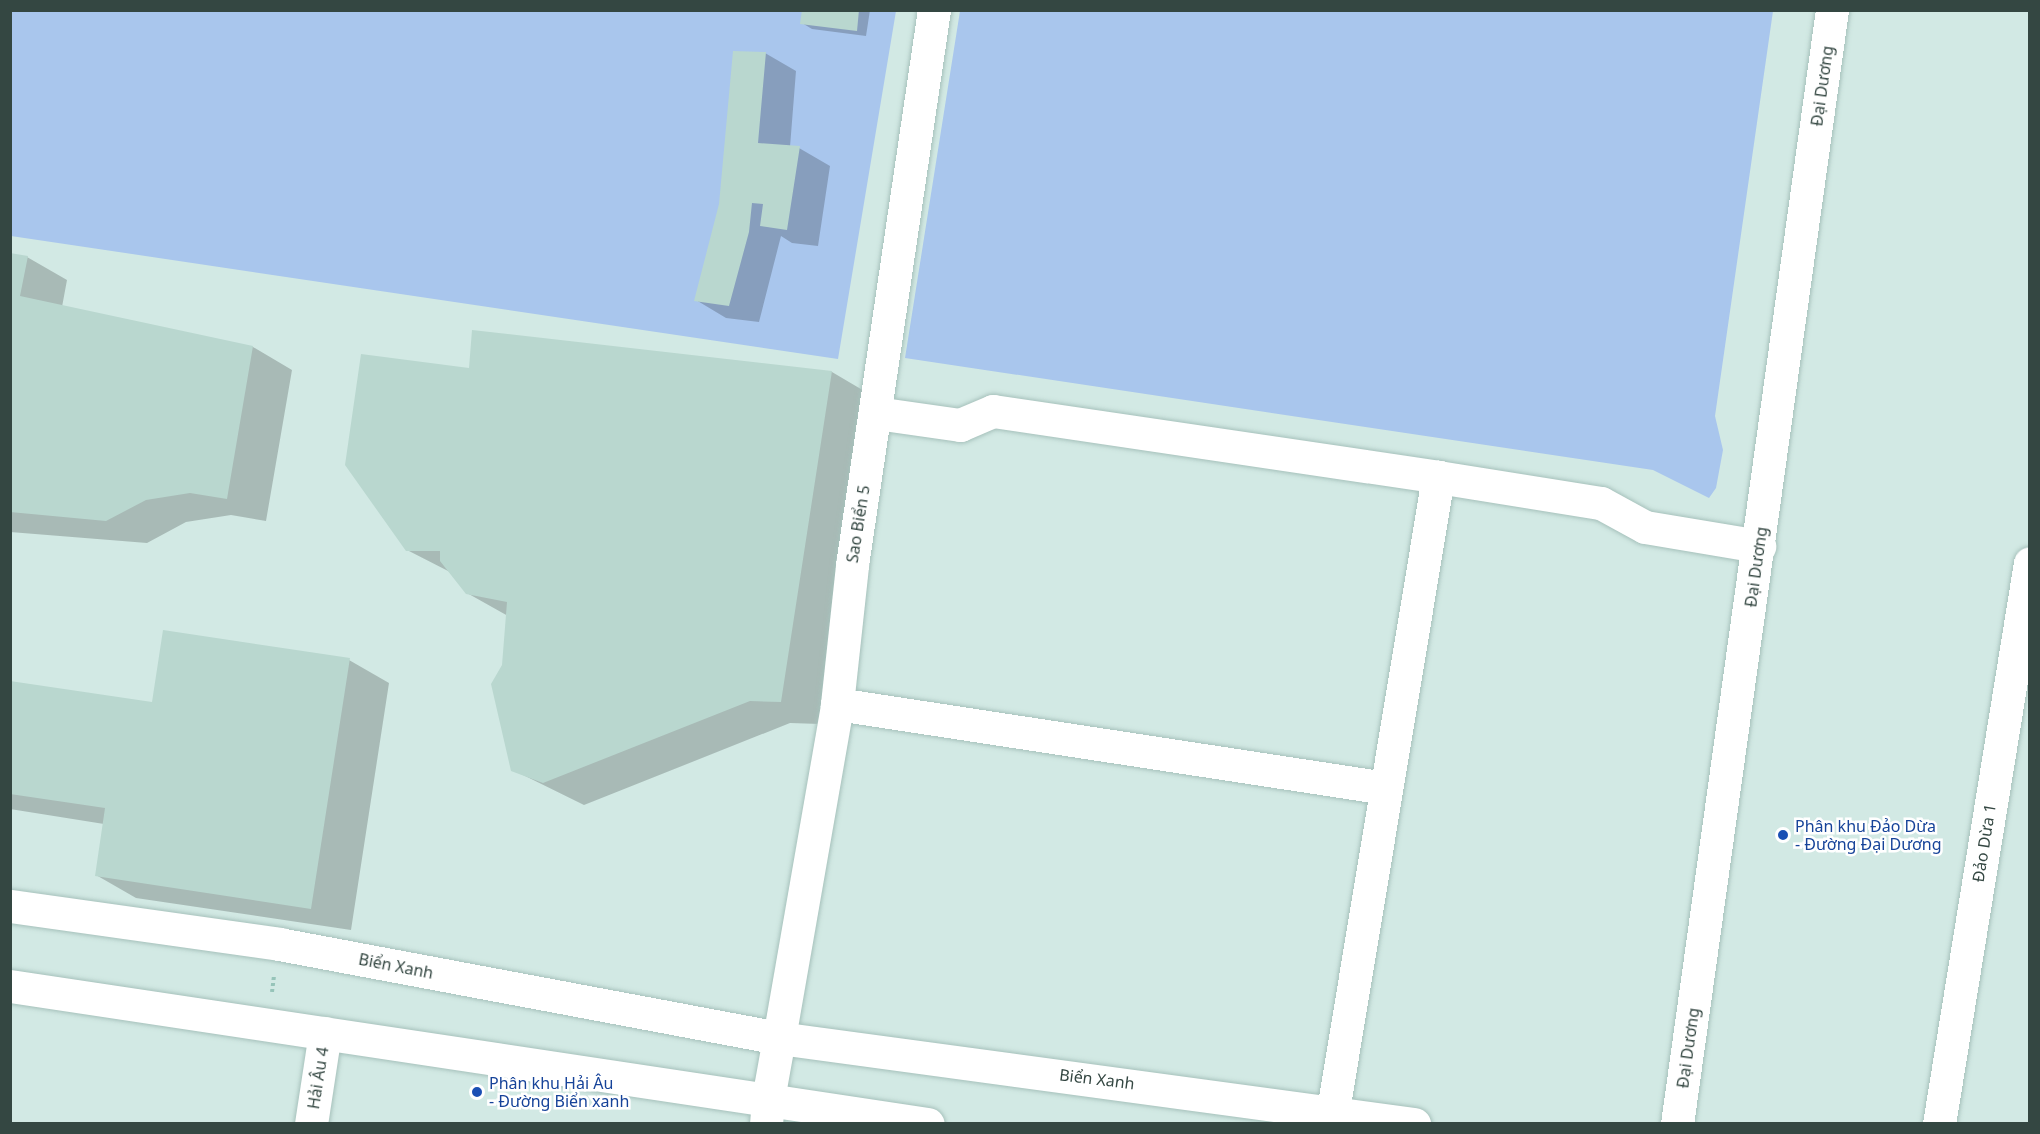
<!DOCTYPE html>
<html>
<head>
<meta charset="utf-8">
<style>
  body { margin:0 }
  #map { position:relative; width:2040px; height:1134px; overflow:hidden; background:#e5f4f1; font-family:"Noto Sans",sans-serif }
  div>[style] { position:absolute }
  .residential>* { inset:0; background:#d2e9e4; transform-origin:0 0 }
  .green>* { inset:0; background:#a9c6ed }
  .shadow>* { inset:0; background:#0003 }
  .building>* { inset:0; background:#b9d7cf }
  .path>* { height:4px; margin-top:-2px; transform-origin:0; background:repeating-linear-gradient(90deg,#96c4b9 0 3px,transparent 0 6px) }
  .roads { filter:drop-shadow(0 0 2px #a6c1bb) drop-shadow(0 0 2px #a6c1bb) }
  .minor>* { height:33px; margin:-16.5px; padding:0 16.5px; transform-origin:16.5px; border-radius:16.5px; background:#fff }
  .tertiary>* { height:33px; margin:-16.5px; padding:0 16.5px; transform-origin:16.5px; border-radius:16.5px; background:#fff }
  .dots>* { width:16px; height:16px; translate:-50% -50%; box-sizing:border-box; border:3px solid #fff; border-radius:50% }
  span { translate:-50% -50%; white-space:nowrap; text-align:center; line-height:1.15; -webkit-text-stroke:5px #fff; paint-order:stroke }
  .street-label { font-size:16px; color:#344742 }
  .transit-label { font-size:16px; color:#164399 }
  .left { translate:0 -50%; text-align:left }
  .frame { position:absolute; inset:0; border:12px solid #344742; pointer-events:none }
</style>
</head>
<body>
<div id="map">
  <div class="residential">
    <i style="left:11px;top:11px;width:2018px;height:1112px"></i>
  </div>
  <div class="green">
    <i style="clip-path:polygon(10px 11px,896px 11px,838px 359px,11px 236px)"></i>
    <i style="clip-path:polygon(960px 11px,1773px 11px,1715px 416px,1723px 450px,1716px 488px,1709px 498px,1653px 470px,905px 358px)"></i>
  </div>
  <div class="shadow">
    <i style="clip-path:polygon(804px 10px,870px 10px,866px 36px,812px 29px,802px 23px)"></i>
    <i style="clip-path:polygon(765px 53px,796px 71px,790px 147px,799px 148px,830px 166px,818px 246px,792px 243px,781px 236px,759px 322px,726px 318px,696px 300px)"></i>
    <i style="clip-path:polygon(10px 255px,27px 257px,67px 280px,62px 307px,253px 347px,292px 370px,266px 521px,231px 515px,186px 522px,147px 543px,10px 532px)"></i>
    <i style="clip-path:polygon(474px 332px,832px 372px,871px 395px,820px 724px,790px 723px,584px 805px,513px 770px,504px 665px,508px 616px,467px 593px,452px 573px,407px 550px,471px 370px)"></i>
    <i style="clip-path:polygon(349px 660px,389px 683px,351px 930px,136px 898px,96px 875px,104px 824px,10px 809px,10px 683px,153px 704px)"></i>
  </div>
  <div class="building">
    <i style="clip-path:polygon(802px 10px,859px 10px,857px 31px,800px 24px)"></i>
    <i style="clip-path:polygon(733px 51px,766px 52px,758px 143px,800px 146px,787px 230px,760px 226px,763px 204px,752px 203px,749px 232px,729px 306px,694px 301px,719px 204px)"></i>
    <i style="clip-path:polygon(10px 253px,28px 256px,20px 296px,253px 346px,227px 499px,190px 493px,146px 500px,106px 521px,10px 512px)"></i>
    <i style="clip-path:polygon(472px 330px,832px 371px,781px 702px,750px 701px,543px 783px,511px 771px,491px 684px,502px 665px,507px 602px,466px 594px,440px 561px,440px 551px,406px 551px,345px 465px,361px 354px,469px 368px)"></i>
    <i style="clip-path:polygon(163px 630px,350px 658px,311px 909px,95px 876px,105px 808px,10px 794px,10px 681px,152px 702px)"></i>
  </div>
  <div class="path">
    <i style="left:272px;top:992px;width:16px;rotate:-83deg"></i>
  </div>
  <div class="roads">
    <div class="minor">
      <i style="left:876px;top:413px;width:85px;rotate:8.1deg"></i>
      <i style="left:960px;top:425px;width:36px;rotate:-23deg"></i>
      <i style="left:993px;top:411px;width:450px;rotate:8.4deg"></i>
      <i style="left:1438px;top:477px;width:165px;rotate:9.1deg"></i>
      <i style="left:1601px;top:503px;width:50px;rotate:28.6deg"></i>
      <i style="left:1645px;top:527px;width:116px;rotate:9.5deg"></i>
      <i style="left:837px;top:704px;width:555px;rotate:8.7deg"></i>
      <i style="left:779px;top:1038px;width:339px;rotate:-80.1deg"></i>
      <i style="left:837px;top:704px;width:140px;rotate:-83.8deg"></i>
      <i style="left:852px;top:565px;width:561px;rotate:-81.6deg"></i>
      <i style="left:1333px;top:1110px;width:642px;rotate:-80.58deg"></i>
      <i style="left:311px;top:1124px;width:92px;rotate:-81.3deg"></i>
      <i style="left:766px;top:1124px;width:25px;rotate:-85deg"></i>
      <i style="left:1939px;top:1124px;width:568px;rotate:-80.79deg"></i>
    </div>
    <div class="tertiary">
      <i style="left:10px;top:906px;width:272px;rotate:8deg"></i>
      <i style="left:279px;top:944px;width:509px;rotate:10.65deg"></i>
      <i style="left:779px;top:1038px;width:641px;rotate:7.71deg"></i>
      <i style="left:10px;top:986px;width:928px;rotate:8.55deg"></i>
      <i style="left:768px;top:1099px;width:62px;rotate:-79.8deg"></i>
      <i style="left:1677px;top:1124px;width:1125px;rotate:-82.08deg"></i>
    </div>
  </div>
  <div class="dots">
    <i style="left:1783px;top:835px;background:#1a4fb4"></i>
    <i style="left:477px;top:1092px;background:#1a4fb4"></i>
  </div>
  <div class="street-label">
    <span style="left:1822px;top:86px;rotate:-82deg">Đại Dương</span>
    <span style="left:858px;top:524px;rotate:-81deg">Sao Biển 5</span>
    <span style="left:1756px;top:567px;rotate:-82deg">Đại Dương</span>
    <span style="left:1984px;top:843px;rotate:-81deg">Đảo Dừa 1</span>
    <span style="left:396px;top:966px;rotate:11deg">Biển Xanh</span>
    <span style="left:1688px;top:1048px;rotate:-82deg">Đại Dương</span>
    <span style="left:318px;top:1078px;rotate:-81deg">Hải Âu 4</span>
    <span style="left:1097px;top:1079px;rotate:7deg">Biển Xanh</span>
  </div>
  <div class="transit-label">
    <span class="left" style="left:1795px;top:835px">Phân khu Đảo Dừa<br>- Đường Đại Dương</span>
    <span class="left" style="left:489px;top:1092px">Phân khu Hải Âu<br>- Đường Biển xanh</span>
  </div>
  <div class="frame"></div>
</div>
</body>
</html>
